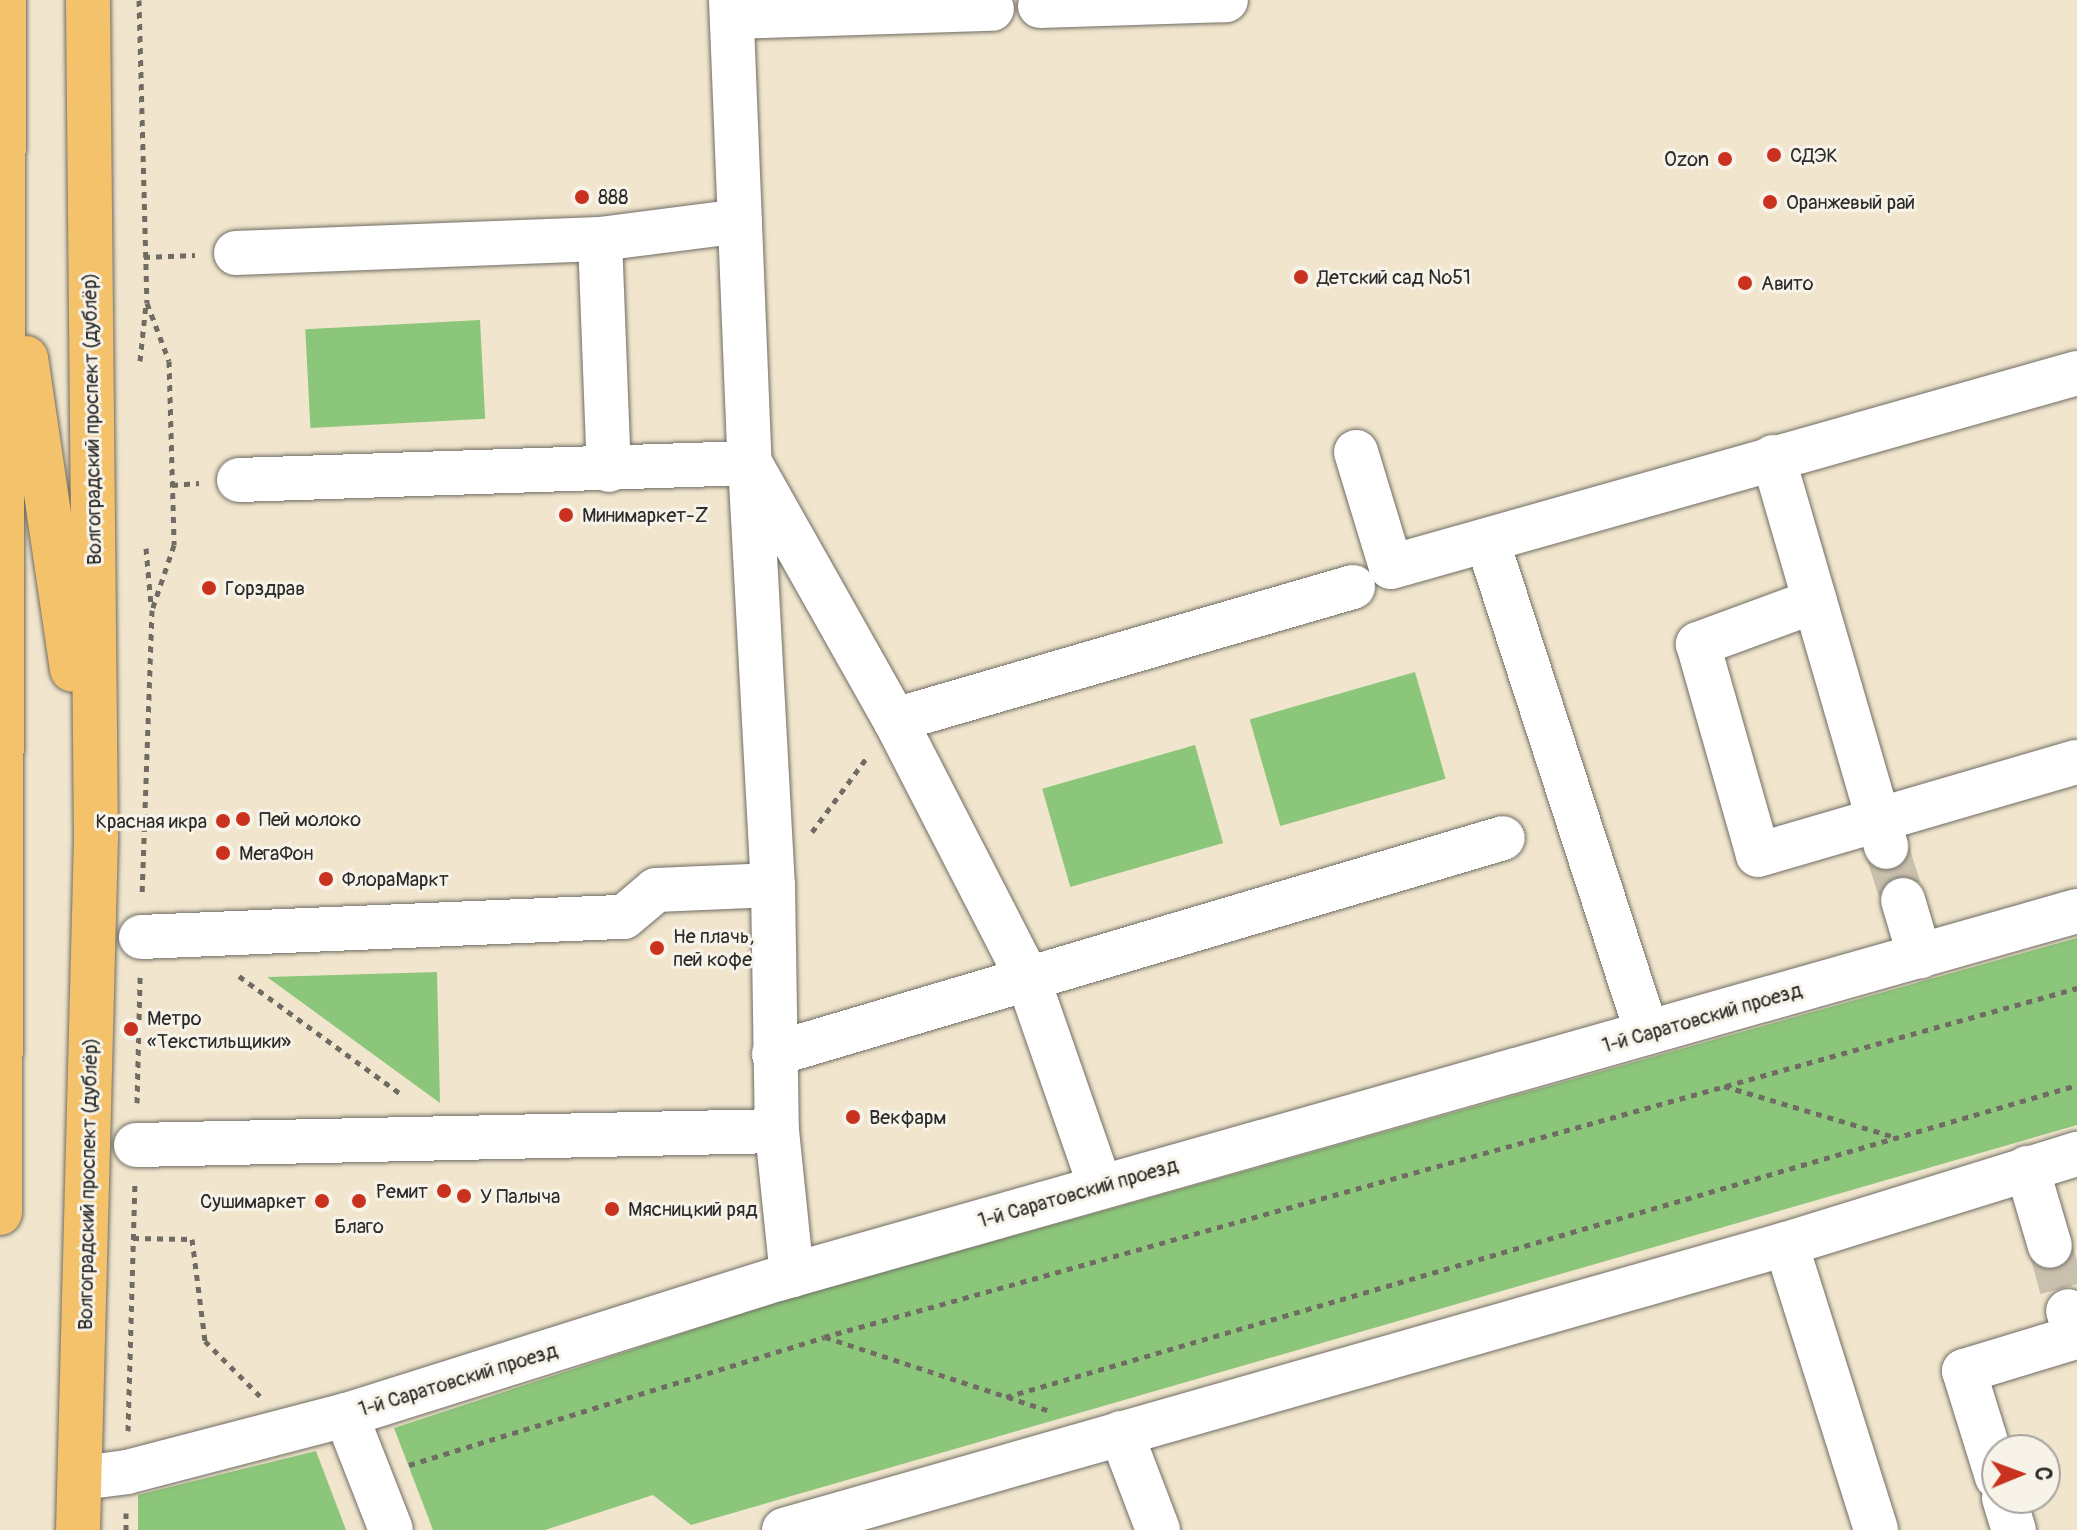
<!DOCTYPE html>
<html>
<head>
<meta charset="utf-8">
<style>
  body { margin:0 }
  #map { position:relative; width:2077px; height:1530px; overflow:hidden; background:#f1e6cd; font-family:Pangolin,sans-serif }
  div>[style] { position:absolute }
  .green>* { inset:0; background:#8cc67a; transform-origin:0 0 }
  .minor-tunnel>* { height:44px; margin-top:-22px; transform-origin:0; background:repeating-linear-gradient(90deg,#c9c1ad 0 44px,transparent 0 66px) }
  .path>* { height:5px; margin-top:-2.5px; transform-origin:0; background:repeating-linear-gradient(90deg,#706c64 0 6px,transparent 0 12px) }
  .roads { filter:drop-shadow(0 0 2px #706c64) drop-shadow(0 0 2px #706c64) }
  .minor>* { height:44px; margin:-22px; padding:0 22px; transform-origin:22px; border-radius:22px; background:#fff }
  .major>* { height:44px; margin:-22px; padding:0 22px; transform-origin:22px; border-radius:22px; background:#f3c26a }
  .dots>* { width:22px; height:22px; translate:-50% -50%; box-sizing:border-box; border:4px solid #f7f3e8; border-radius:50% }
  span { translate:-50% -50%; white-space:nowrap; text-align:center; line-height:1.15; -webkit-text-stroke:6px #f7f3e8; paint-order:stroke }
  .poi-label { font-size:20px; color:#2b2b2b }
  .left { translate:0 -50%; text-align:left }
  .right { translate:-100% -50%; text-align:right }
  .street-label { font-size:20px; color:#2b2b2b }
  .north { position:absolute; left:1981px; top:1434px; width:80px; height:80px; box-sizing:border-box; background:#f7f3e8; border:2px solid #a5a39c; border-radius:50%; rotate:89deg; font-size:22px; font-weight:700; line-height:32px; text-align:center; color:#2b2b2b }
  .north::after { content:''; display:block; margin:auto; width:28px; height:36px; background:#c8321e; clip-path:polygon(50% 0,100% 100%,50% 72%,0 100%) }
</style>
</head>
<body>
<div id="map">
  <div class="green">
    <i style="left:480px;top:320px;width:99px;height:175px;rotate:87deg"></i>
    <i style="left:1415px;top:672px;width:111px;height:172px;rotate:74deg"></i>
    <i style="left:1195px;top:745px;width:102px;height:159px;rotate:74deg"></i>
    <i style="clip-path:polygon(2077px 938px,2077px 1125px,691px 1525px,653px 1495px,545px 1530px,433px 1530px,394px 1428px,781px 1301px)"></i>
    <i style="clip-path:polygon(437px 972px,440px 1103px,267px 977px)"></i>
    <i style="clip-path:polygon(316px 1451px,346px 1530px,138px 1530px,138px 1495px)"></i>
  </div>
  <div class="minor-tunnel">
    <i style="left:1886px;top:847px;width:56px;rotate:72.2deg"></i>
    <i style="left:2050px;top:1246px;width:67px;rotate:74.5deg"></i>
  </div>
  <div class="path">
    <i style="left:139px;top:0;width:303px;rotate:88.5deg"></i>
    <i style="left:147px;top:303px;width:62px;rotate:69.2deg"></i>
    <i style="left:169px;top:361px;width:184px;rotate:88.4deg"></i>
    <i style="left:174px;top:545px;width:69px;rotate:108.7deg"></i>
    <i style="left:152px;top:610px;width:285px;rotate:92deg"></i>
    <i style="left:144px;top:257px;width:51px;rotate:-2.2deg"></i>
    <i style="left:140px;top:361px;width:57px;rotate:-84deg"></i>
    <i style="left:172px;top:485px;width:27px;rotate:-4deg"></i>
    <i style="left:146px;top:548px;width:57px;rotate:85deg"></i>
    <i style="left:812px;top:832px;width:94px;rotate:-53.6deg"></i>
    <i style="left:239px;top:976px;width:202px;rotate:36.1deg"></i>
    <i style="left:1724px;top:1086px;width:178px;rotate:16.6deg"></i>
    <i style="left:137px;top:1103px;width:126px;rotate:-88.6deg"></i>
    <i style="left:133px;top:1238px;width:59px;rotate:1deg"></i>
    <i style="left:192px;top:1239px;width:103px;rotate:82.7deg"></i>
    <i style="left:205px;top:1341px;width:78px;rotate:45deg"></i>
    <i style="left:825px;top:1337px;width:234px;rotate:18.2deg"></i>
    <i style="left:1006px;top:1397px;width:1116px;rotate:-16.24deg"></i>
    <i style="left:128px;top:1431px;width:246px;rotate:-88.4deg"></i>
    <i style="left:409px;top:1465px;width:434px;rotate:-17.1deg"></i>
    <i style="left:824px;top:1337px;width:1301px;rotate:-15.56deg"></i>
    <i style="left:126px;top:1530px;width:17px;rotate:-90deg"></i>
  </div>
  <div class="roads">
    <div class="minor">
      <i style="left:731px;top:0;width:463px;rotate:87.7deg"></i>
      <i style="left:750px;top:463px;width:295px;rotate:60.6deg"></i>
      <i style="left:895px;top:720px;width:291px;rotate:62.8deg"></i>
      <i style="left:1028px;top:979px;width:219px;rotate:70.8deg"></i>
      <i style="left:1040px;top:6px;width:186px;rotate:-1.8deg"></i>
      <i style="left:732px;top:17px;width:260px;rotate:-1.8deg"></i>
      <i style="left:600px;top:239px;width:231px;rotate:87.8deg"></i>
      <i style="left:236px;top:253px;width:364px;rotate:-2.2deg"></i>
      <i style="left:600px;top:239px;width:141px;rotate:-7.3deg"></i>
      <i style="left:1356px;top:452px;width:120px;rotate:73.1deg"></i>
      <i style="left:1391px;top:567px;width:713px;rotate:-15.79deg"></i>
      <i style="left:1773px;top:457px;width:406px;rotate:73.8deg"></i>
      <i style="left:239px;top:480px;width:511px;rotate:-1.91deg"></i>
      <i style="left:750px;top:463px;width:423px;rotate:86.9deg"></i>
      <i style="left:773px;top:885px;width:246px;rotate:89.1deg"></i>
      <i style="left:777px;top:1131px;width:145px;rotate:84.1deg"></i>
      <i style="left:1487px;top:540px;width:518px;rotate:72.02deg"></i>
      <i style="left:1815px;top:601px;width:125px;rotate:159.8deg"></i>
      <i style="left:1698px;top:644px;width:219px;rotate:74.1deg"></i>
      <i style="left:1758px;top:855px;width:332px;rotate:-16.3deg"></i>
      <i style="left:895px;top:720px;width:477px;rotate:-16.2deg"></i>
      <i style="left:1903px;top:900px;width:59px;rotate:73.4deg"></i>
      <i style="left:141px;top:937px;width:483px;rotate:-2.4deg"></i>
      <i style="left:624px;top:917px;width:42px;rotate:-40.2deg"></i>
      <i style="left:656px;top:890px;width:117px;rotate:-2.4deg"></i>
      <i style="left:774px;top:1054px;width:760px;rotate:-16.5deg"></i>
      <i style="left:136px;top:1145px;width:641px;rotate:-1.25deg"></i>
      <i style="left:2027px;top:1168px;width:81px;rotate:73.6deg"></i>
      <i style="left:1786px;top:1244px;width:300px;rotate:72.5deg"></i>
      <i style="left:346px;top:1415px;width:123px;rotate:68.6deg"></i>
      <i style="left:1121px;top:1433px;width:104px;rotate:69.1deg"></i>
      <i style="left:1997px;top:1477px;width:111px;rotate:-107.3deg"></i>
      <i style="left:1964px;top:1371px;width:117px;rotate:-16.9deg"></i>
      <i style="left:2076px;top:1337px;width:27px;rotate:-107deg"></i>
      <i style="left:81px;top:1478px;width:46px;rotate:-7.4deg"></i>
      <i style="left:127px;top:1472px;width:226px;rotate:-14.6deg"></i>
      <i style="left:346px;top:1415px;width:453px;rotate:-17.5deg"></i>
      <i style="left:778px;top:1279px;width:1350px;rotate:-15.82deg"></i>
      <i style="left:2004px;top:1498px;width:34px;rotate:73deg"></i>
      <i style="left:784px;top:1530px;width:1042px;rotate:-15.93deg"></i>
      <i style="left:1786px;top:1244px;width:305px;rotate:-17.2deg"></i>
    </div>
    <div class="major">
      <i style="left:26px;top:358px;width:315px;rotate:81.6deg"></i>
      <i style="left:0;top:1213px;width:1213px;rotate:-89.81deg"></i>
      <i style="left:78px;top:1530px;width:692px;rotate:-88.51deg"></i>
      <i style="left:96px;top:838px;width:838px;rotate:-90.55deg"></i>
    </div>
  </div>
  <div class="dots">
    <i style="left:1774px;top:155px;background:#c8321e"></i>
    <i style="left:1725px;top:159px;background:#c8321e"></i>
    <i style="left:582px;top:197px;background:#c8321e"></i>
    <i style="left:1770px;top:202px;background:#c8321e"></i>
    <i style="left:1301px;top:277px;background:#c8321e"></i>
    <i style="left:1745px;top:283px;background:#c8321e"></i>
    <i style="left:566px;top:515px;background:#c8321e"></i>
    <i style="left:209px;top:588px;background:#c8321e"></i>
    <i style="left:243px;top:819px;background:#c8321e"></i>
    <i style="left:223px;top:821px;background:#c8321e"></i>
    <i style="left:223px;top:853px;background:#c8321e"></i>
    <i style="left:326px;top:879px;background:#c8321e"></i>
    <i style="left:657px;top:948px;background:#c8321e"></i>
    <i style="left:131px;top:1029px;background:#c8321e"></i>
    <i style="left:853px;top:1117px;background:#c8321e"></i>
    <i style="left:444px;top:1191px;background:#c8321e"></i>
    <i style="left:464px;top:1196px;background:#c8321e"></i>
    <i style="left:322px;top:1201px;background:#c8321e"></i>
    <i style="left:359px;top:1201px;background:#c8321e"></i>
    <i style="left:612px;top:1209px;background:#c8321e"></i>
  </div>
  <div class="poi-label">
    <span class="left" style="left:1790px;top:155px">СДЭК</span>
    <span class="right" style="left:1709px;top:159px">Ozon</span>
    <span class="left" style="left:598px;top:197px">888</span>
    <span class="left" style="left:1786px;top:202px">Оранжевый рай</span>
    <span class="left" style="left:1317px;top:277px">Детский сад №51</span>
    <span class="left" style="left:1761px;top:283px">Авито</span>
    <span class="left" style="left:582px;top:515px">Минимаркет-Z</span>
    <span class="left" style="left:225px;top:588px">Горздрав</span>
    <span class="left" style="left:259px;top:819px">Пей молоко</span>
    <span class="right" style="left:207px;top:821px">Красная икра</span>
    <span class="left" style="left:239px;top:853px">МегаФон</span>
    <span class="left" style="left:342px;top:879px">ФлораМаркт</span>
    <span class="left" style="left:673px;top:948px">Не плачь,<br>пей кофе</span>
    <span class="left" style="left:147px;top:1030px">Метро<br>«Текстильщики»</span>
    <span class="left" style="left:869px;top:1117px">Векфарм</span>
    <span class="right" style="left:428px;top:1191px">Ремит</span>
    <span class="left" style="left:480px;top:1196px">У Палыча</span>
    <span class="right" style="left:306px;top:1201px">Сушимаркет</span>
    <span class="left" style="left:628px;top:1209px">Мясницкий ряд</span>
    <span style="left:359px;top:1226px">Благо</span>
  </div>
  <div class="street-label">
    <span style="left:92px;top:419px;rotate:-91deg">Волгоградский проспект (дублёр)</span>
    <span style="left:1702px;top:1018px;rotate:-16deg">1-й Саратовский проезд</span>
    <span style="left:88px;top:1184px;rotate:-89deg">Волгоградский проспект (дублёр)</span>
    <span style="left:1078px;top:1193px;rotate:-16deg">1-й Саратовский проезд</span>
    <span style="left:458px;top:1380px;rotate:-17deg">1-й Саратовский проезд</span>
  </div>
  <div class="north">С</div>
</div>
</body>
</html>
